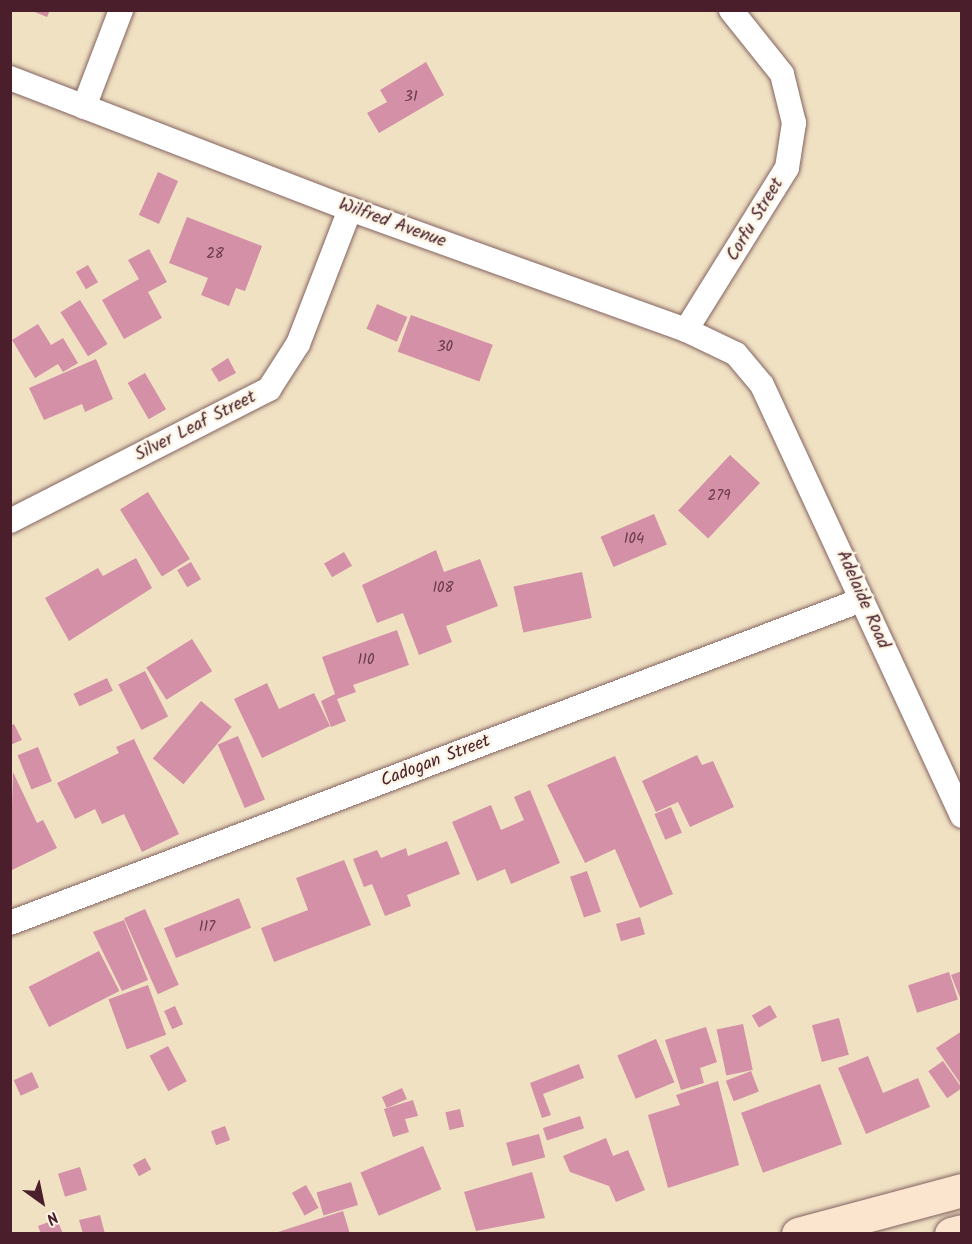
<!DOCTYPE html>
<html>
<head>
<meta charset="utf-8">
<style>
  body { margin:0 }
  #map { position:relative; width:972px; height:1244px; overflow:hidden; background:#f0e1c3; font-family:Kalam,sans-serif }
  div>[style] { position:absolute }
  .building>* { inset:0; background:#d390a7; transform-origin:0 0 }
  .roads { filter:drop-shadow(0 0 2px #846360) drop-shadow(0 0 2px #846360) }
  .street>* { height:24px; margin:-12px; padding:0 12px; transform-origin:12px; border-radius:12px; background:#fff }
  .secondary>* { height:33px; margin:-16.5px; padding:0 16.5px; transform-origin:16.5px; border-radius:16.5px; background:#fbe5cf }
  span { translate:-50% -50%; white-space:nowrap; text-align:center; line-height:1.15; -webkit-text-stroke:5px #fcf5e5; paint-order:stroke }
  .number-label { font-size:15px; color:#6c3b4a }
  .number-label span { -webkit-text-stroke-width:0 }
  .street-label { font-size:18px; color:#4a1f2b }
  .frame { position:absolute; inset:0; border:12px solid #4a1f2b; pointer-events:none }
  .north { position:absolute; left:12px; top:1172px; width:60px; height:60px; -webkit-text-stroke:4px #fcf5e5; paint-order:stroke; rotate:147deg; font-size:16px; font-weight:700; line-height:24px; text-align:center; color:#4a1f2b }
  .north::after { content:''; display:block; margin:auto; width:21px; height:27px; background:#4a1f2b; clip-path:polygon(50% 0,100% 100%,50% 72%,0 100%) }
</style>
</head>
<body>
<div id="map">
  <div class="building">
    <i style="clip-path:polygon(30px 10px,50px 10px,47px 17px)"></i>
    <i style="clip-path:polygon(426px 62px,444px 95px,379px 133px,367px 113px,387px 102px,380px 90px)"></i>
    <i style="left:158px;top:172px;width:22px;height:47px;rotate:24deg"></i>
    <i style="clip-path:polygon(187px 217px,262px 246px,245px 291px,236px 288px,229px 306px,201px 295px,208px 278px,169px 263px)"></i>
    <i style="clip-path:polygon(149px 249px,167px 282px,148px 292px,162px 318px,124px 339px,102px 300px,139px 279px,128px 260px)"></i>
    <i style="left:88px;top:265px;width:20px;height:14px;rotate:60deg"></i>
    <i style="left:80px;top:300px;width:52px;height:23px;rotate:58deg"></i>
    <i style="left:377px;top:304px;width:33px;height:27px;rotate:23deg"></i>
    <i style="left:411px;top:315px;width:87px;height:39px;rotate:20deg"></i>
    <i style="clip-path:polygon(38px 324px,51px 345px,63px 338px,78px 363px,63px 372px,58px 364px,35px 378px,12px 340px)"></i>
    <i style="clip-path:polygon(228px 358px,236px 373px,219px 382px,211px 369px)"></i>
    <i style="clip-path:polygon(96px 359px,113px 399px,85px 412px,82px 404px,44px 420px,29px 388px)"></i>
    <i style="left:145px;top:373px;width:42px;height:20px;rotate:60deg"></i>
    <i style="left:730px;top:455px;width:41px;height:76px;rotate:43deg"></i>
    <i style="left:148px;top:492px;width:79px;height:33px;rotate:58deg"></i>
    <i style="left:654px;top:514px;width:33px;height:58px;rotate:67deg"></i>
    <i style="clip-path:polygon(436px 550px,444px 572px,480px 559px,498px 606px,446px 626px,452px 642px,419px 655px,403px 613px,377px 623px,362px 585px)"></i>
    <i style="left:344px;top:552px;width:16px;height:23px;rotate:60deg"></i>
    <i style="clip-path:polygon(136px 558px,152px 588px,69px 641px,45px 598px,98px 568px,103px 576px)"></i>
    <i style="left:191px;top:562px;width:20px;height:16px;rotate:60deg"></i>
    <i style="left:582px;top:572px;width:47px;height:70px;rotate:78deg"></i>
    <i style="clip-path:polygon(397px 630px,409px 665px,353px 685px,356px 692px,337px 699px,346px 721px,331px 727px,321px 701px,335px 694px,322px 657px)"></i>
    <i style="left:192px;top:639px;width:38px;height:54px;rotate:58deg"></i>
    <i style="left:145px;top:671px;width:51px;height:30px;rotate:63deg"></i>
    <i style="left:107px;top:678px;width:14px;height:37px;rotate:65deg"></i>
    <i style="clip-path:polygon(267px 683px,279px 709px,314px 693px,330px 726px,262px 758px,234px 699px)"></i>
    <i style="left:201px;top:701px;width:40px;height:75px;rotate:40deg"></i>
    <i style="clip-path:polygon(14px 724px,22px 740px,10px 745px,10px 726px)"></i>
    <i style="left:238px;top:736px;width:69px;height:22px;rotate:67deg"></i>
    <i style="clip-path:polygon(134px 739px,179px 834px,142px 852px,124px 814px,102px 824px,95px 809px,75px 819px,57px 783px,119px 753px,116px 747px)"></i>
    <i style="left:38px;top:747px;width:37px;height:22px;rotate:68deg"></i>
    <i style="clip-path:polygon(697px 755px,702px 765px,713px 761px,734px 807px,690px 827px,678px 802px,656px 812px,642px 781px)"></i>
    <i style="clip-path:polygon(615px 756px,673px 894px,640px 908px,615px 849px,585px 863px,547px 785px)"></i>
    <i style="clip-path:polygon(13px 772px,37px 823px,43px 820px,57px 848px,10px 871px)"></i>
    <i style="clip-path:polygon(530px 790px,560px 863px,511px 884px,505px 869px,477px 881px,452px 822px,491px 805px,501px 830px,524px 820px,514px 797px)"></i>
    <i style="left:671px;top:807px;width:28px;height:18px;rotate:67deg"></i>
    <i style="clip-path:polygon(447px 841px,460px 874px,407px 895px,411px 906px,385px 916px,372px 884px,364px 887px,353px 859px,377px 850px,381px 858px,406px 848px,408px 856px)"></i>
    <i style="clip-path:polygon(344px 860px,371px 925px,274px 962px,261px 928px,308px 910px,296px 878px)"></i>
    <i style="left:587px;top:871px;width:43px;height:18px;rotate:71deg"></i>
    <i style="left:239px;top:898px;width:32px;height:81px;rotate:68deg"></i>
    <i style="left:145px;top:909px;width:83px;height:23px;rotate:66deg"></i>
    <i style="left:640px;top:917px;width:18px;height:25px;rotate:74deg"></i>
    <i style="clip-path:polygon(124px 920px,148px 980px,122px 991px,93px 932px)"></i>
    <i style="left:99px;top:951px;width:45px;height:79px;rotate:63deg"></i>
    <i style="clip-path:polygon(962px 971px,962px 1000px,961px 1000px,951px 975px)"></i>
    <i style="left:949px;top:972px;width:29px;height:43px;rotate:72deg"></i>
    <i style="left:148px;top:985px;width:53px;height:42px;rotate:70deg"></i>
    <i style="left:770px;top:1005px;width:14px;height:21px;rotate:60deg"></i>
    <i style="left:175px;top:1006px;width:20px;height:12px;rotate:66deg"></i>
    <i style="left:839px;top:1018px;width:38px;height:28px;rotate:75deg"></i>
    <i style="left:743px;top:1024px;width:47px;height:27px;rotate:78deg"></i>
    <i style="clip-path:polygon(706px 1027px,717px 1062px,700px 1068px,704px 1083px,681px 1090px,665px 1040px)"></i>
    <i style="clip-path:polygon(962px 1031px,962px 1082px,960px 1083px,936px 1048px)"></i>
    <i style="left:656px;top:1039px;width:47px;height:42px;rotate:67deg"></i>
    <i style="left:168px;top:1046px;width:40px;height:21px;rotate:62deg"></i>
    <i style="clip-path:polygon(868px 1056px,883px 1093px,918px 1078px,930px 1107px,866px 1134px,838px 1068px)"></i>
    <i style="left:943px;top:1061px;width:33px;height:18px;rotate:55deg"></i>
    <i style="clip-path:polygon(579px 1064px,584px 1078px,543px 1094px,551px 1115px,542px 1118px,530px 1083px)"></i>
    <i style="left:751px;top:1071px;width:22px;height:27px;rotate:69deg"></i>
    <i style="left:32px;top:1072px;width:17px;height:20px;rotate:66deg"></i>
    <i style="clip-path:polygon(718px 1081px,739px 1165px,668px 1188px,648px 1115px,680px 1105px,676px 1095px)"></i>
    <i style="left:820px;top:1084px;width:64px;height:84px;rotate:70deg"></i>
    <i style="left:402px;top:1088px;width:12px;height:22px;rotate:66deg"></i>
    <i style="clip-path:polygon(413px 1100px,418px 1116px,405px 1119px,409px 1132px,393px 1137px,384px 1109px)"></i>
    <i style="left:460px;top:1109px;width:18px;height:15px;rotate:77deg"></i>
    <i style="left:580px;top:1116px;width:13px;height:39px;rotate:72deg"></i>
    <i style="left:225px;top:1126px;width:15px;height:15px;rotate:70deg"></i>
    <i style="left:539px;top:1134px;width:24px;height:34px;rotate:75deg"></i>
    <i style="clip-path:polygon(606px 1138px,613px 1156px,628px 1150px,645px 1190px,616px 1202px,609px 1186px,570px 1172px,563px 1156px)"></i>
    <i style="left:423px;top:1146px;width:47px;height:68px;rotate:67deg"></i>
    <i style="left:145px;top:1158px;width:13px;height:14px;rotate:61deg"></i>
    <i style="left:80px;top:1167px;width:24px;height:23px;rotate:73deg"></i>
    <i style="clip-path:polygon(532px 1172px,545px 1218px,476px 1231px,464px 1192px)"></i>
    <i style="left:351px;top:1182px;width:24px;height:36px;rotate:73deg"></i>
    <i style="left:306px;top:1185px;width:26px;height:16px;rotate:61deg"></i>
    <i style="clip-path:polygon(343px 1211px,350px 1234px,276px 1234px,275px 1233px)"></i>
    <i style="clip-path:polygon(100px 1215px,105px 1234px,83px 1234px,79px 1220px)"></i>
    <i style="clip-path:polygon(57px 1219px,63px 1234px,41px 1234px,38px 1226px)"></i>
  </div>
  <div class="roads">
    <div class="street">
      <i style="left:10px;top:78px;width:364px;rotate:21.1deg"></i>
      <i style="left:350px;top:209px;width:357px;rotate:19.8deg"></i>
      <i style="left:686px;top:330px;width:55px;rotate:25.6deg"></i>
      <i style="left:736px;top:354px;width:40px;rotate:50deg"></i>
      <i style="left:762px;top:385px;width:475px;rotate:65.1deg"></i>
      <i style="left:84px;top:107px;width:104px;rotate:-69.1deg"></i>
      <i style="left:686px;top:330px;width:191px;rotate:-58.1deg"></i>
      <i style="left:787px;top:168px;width:46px;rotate:-81.2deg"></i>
      <i style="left:794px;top:123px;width:50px;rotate:-103.8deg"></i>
      <i style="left:782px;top:74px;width:82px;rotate:-128.6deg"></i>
      <i style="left:10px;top:521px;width:291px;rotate:-27deg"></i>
      <i style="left:269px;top:389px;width:54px;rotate:-57.2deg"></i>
      <i style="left:298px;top:344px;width:145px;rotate:-68.9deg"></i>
      <i style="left:10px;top:923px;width:910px;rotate:-20.78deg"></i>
    </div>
    <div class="secondary">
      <i style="left:798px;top:1234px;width:170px;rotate:-15deg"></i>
      <i style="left:951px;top:1234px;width:11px;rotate:-15deg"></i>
    </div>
  </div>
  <div class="number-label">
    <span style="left:411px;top:98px">31</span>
    <span style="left:215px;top:255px">28</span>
    <span style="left:445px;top:348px">30</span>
    <span style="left:719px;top:497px">279</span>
    <span style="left:634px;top:540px">104</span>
    <span style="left:443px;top:589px">108</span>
    <span style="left:366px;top:661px">110</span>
    <span style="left:207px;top:928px">117</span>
  </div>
  <div class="street-label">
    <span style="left:756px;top:220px;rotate:-59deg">Corfu Street</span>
    <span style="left:392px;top:224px;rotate:20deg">Wilfred Avenue</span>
    <span style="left:196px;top:427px;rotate:-27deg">Silver Leaf Street</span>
    <span style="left:862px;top:600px;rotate:66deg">Adelaide Road</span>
    <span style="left:436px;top:762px;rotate:-21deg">Cadogan Street</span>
  </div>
  <div class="frame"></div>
  <div class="north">N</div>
</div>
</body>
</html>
